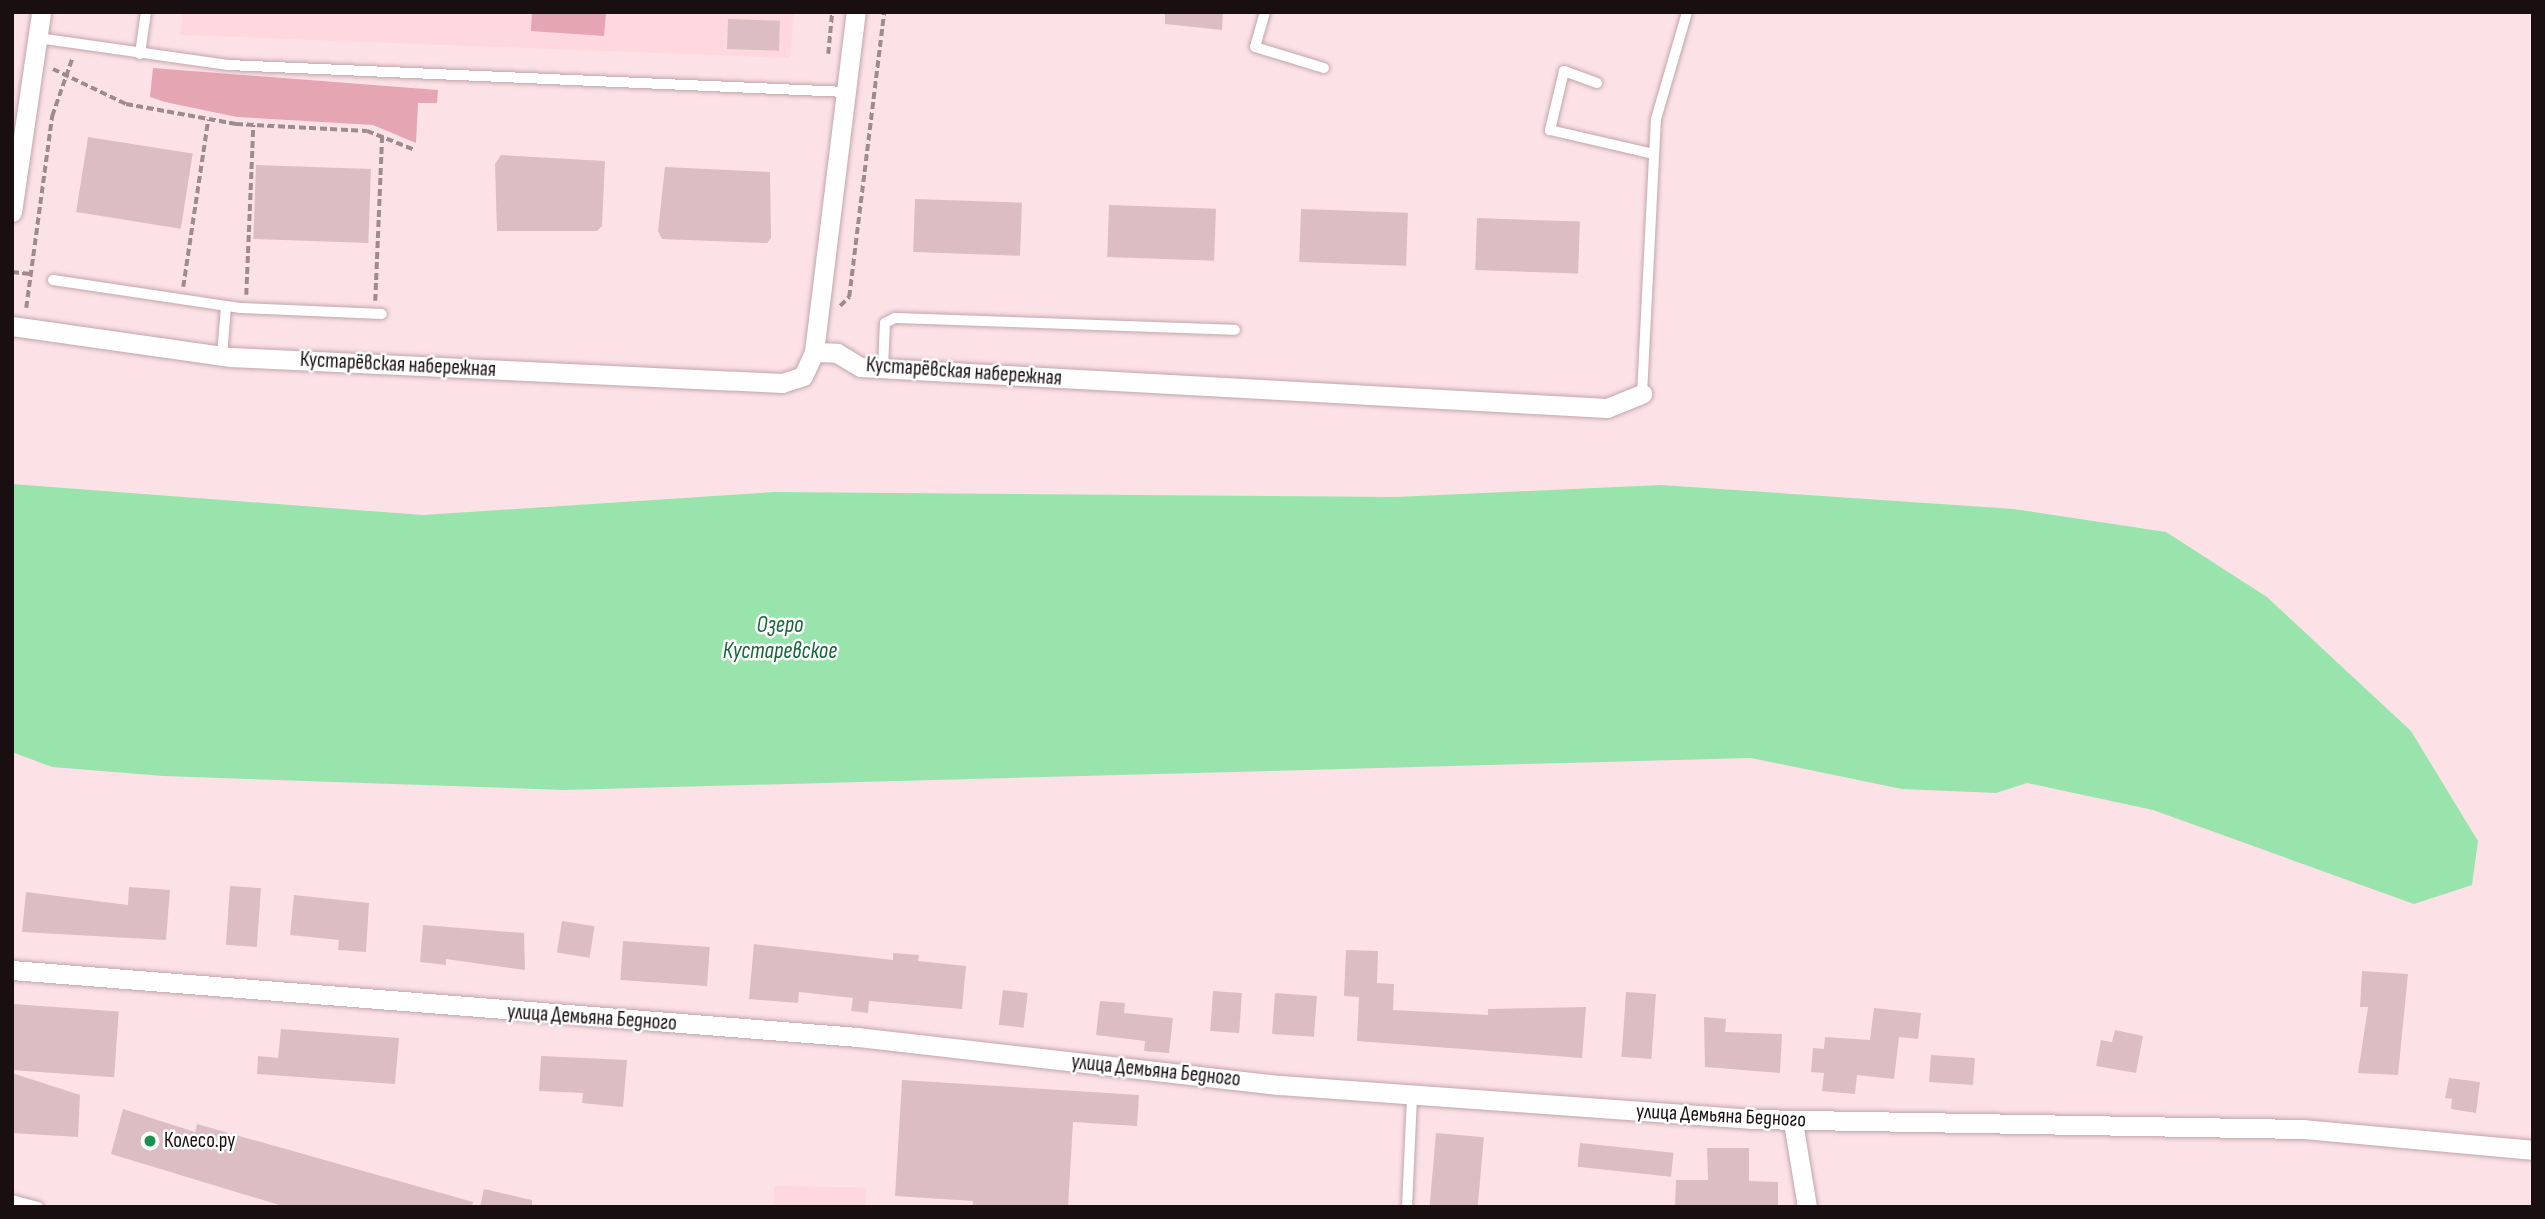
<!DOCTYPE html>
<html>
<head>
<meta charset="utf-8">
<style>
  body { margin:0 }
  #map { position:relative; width:2545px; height:1219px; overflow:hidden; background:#fce2e7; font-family:"Sofia Sans Condensed",sans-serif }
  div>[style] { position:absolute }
  .built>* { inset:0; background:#ffd7df; transform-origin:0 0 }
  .green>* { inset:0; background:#e5a5b3 }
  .water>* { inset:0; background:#99e4ad }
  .building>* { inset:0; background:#dcbdc3; transform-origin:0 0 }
  .path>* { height:3.5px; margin-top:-1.75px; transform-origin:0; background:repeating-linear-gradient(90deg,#9f8b8f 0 7px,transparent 0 10.5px) }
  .roads { filter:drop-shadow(0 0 2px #c2a5aa) drop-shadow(0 0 2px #c2a5aa) }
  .lane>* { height:10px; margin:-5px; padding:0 5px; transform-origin:5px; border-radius:5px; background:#fff }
  .street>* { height:19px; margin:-9.5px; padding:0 9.5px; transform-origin:9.5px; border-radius:9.5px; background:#fff }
  .dots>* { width:19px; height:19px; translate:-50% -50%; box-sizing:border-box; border:4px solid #fff; border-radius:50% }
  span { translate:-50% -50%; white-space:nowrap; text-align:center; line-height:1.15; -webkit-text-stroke:5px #fff; paint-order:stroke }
  .street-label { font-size:21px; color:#190f11 }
  .poi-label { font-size:21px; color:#190f11 }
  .left { translate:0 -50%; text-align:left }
  .water-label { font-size:23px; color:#156635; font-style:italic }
  .frame { position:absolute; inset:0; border:14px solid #190f11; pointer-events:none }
</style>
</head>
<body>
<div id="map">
  <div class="built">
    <i style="clip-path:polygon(183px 12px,794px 12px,790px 58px,180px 35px)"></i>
    <i style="left:774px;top:1186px;width:92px;height:21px;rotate:1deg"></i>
  </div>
  <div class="green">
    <i style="clip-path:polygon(532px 12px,606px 12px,604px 36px,531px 31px)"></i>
    <i style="clip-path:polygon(153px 68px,438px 90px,437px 103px,418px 103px,416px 143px,373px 125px,237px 117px,165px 102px,150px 97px)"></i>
  </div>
  <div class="water">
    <i style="clip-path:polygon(12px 484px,423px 515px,775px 492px,1396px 497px,1661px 485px,2014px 509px,2166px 532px,2267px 597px,2411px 731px,2478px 841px,2472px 885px,2414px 904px,2153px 810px,2027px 783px,1996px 793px,1902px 789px,1751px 758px,564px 790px,163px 776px,52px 767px,12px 752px)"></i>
  </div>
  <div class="building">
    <i style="clip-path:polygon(1165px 12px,1223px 12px,1222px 30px,1165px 24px)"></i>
    <i style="left:728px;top:19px;width:52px;height:30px;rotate:2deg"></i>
    <i style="left:88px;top:137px;width:106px;height:76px;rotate:9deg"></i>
    <i style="clip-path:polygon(501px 155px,605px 161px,602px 226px,597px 231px,497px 231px,495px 164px)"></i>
    <i style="left:256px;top:165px;width:115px;height:74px;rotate:2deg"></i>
    <i style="clip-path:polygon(665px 167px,770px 172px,771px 238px,767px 243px,662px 239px,658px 231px)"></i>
    <i style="left:915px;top:199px;width:107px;height:53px;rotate:2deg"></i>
    <i style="left:1109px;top:205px;width:107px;height:52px;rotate:2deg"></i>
    <i style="left:1301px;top:209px;width:107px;height:53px;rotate:2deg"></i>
    <i style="left:1477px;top:218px;width:103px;height:52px;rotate:2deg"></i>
    <i style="left:230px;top:886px;width:31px;height:59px;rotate:4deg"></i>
    <i style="clip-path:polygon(129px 887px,170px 890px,166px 940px,22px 932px,26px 892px,128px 905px)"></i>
    <i style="clip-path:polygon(294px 895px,369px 903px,366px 952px,338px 950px,339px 940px,290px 935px)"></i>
    <i style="left:562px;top:921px;width:33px;height:32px;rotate:9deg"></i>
    <i style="clip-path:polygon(423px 925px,524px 933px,525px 970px,446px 959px,446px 965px,420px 962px)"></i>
    <i style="left:623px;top:941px;width:87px;height:39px;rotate:4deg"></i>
    <i style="clip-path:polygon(754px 944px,893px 960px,893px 953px,919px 955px,918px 961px,966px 966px,962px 1009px,869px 1001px,868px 1013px,851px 1011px,853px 998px,799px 992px,798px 1003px,749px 999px)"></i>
    <i style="clip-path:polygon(1346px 950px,1378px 951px,1377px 983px,1394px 984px,1393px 1010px,1488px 1015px,1488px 1009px,1586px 1007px,1582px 1058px,1357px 1041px,1359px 997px,1344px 996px)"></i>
    <i style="clip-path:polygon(2362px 971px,2408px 974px,2398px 1075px,2358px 1073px,2368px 1007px,2360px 1007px)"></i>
    <i style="left:1003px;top:990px;width:25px;height:35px;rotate:7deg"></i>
    <i style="left:1213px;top:991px;width:29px;height:40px;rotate:4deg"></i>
    <i style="left:1626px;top:992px;width:30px;height:65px;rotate:4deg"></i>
    <i style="left:1275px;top:993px;width:42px;height:41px;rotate:4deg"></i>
    <i style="clip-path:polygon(1100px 1001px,1125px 1003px,1124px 1013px,1173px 1018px,1169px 1053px,1144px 1051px,1145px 1041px,1096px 1035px)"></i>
    <i style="left:12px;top:1004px;width:107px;height:66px;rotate:4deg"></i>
    <i style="clip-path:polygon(1874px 1008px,1921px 1013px,1918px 1039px,1899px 1037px,1894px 1079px,1857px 1075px,1855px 1094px,1822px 1091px,1824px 1073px,1811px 1072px,1813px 1048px,1824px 1049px,1825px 1037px,1870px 1040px)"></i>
    <i style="clip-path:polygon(1704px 1017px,1726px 1019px,1725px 1032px,1782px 1034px,1780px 1073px,1705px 1067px)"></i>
    <i style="clip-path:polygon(281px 1029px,399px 1038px,395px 1084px,257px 1074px,258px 1056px,278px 1058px)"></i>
    <i style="clip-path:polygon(2115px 1030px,2143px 1036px,2136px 1073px,2096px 1066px,2101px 1040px,2112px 1042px)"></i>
    <i style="left:1931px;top:1055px;width:44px;height:27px;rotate:4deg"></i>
    <i style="clip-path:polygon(541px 1056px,627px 1060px,623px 1107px,582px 1103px,583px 1093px,539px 1091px)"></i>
    <i style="clip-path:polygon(12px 1073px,80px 1095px,78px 1137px,12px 1133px)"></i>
    <i style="clip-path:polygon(2449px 1078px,2480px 1082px,2476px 1113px,2451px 1109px,2452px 1099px,2445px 1098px)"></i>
    <i style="clip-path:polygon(902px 1080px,1139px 1095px,1137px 1126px,1073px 1122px,1068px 1207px,973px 1207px,973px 1201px,895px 1196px)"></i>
    <i style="clip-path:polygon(123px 1109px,195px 1132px,197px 1124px,473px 1202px,472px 1207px,286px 1207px,111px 1154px)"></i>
    <i style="left:1436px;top:1133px;width:48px;height:74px;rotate:5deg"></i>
    <i style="left:1580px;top:1143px;width:94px;height:24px;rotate:6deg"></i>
    <i style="clip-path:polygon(1707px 1148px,1749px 1148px,1749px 1181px,1778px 1182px,1778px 1207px,1675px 1207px,1676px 1180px,1708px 1180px)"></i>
    <i style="clip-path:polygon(484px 1189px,532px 1200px,532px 1207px,480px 1207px)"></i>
  </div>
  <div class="path">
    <i style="left:828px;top:54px;width:42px;rotate:-84.6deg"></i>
    <i style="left:53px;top:69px;width:81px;rotate:25.6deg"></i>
    <i style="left:126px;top:104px;width:112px;rotate:10.3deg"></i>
    <i style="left:236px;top:124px;width:131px;rotate:3.1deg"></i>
    <i style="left:367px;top:131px;width:52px;rotate:21.6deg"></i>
    <i style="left:12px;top:272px;width:19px;rotate:6deg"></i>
    <i style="left:183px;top:287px;width:169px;rotate:-81.5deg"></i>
    <i style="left:246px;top:295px;width:170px;rotate:-87.6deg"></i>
    <i style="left:375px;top:301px;width:164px;rotate:-87.6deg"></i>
    <i style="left:840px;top:306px;width:13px;rotate:-45deg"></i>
    <i style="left:849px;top:297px;width:287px;rotate:-83deg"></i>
    <i style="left:26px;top:308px;width:194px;rotate:-82.3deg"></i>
    <i style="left:52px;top:116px;width:60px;rotate:-70.7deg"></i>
  </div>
  <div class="roads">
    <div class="lane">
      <i style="left:1265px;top:12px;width:36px;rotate:106deg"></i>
      <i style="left:1255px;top:47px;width:72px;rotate:16.9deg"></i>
      <i style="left:38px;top:38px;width:192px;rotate:8.1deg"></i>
      <i style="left:228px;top:65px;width:619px;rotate:2.5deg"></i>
      <i style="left:140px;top:54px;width:42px;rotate:-81.9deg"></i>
      <i style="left:1597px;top:83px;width:35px;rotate:-160deg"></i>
      <i style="left:1564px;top:71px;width:61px;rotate:103.3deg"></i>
      <i style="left:1550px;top:130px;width:107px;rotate:13deg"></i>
      <i style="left:53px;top:280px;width:190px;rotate:8.5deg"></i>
      <i style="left:241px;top:308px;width:141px;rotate:2.4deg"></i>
      <i style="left:222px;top:356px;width:50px;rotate:-85.4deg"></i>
      <i style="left:883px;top:368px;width:45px;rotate:-87.5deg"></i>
      <i style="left:885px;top:323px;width:11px;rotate:-27deg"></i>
      <i style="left:895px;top:318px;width:340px;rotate:2deg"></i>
      <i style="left:1642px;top:394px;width:275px;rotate:-87.1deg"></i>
      <i style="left:1656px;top:119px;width:111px;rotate:-73.8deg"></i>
      <i style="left:12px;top:1200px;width:27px;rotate:15deg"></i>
      <i style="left:1407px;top:1207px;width:112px;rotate:-87.4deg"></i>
    </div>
    <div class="street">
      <i style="left:12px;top:212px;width:202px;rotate:-81.7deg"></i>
      <i style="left:12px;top:326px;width:221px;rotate:8.1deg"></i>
      <i style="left:231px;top:357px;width:552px;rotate:2.7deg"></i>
      <i style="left:782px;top:383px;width:22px;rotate:-18deg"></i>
      <i style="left:803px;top:376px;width:26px;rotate:-65deg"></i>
      <i style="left:814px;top:352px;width:23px;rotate:2deg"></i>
      <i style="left:837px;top:353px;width:27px;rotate:31deg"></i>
      <i style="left:860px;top:367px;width:748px;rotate:3.14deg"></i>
      <i style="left:1607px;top:408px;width:38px;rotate:-22deg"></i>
      <i style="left:814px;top:352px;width:343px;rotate:-83deg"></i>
      <i style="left:12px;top:970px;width:848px;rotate:4.53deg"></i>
      <i style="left:857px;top:1037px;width:425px;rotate:6.5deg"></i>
      <i style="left:1279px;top:1085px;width:473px;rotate:4.1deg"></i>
      <i style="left:1751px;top:1119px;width:552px;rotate:1.04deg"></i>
      <i style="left:2303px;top:1129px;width:231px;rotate:5.2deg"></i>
      <i style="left:1793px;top:1122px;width:86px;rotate:80.6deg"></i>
    </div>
  </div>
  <div class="dots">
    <i style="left:150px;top:1141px;background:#1b914c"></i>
  </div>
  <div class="street-label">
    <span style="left:398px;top:365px;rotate:3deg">Кустарёвская набережная</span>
    <span style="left:964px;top:372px;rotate:4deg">Кустарёвская набережная</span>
    <span style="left:592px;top:1018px;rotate:4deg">улица Демьяна Бедного</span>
    <span style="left:1156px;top:1071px;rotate:6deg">улица Демьяна Бедного</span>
    <span style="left:1721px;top:1116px;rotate:3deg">улица Демьяна Бедного</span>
  </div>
  <div class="poi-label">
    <span class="left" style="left:164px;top:1141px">Колесо.ру</span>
  </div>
  <div class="water-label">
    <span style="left:780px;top:638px">Озеро<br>Кустаревское</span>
  </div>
  <div class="frame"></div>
</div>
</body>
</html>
